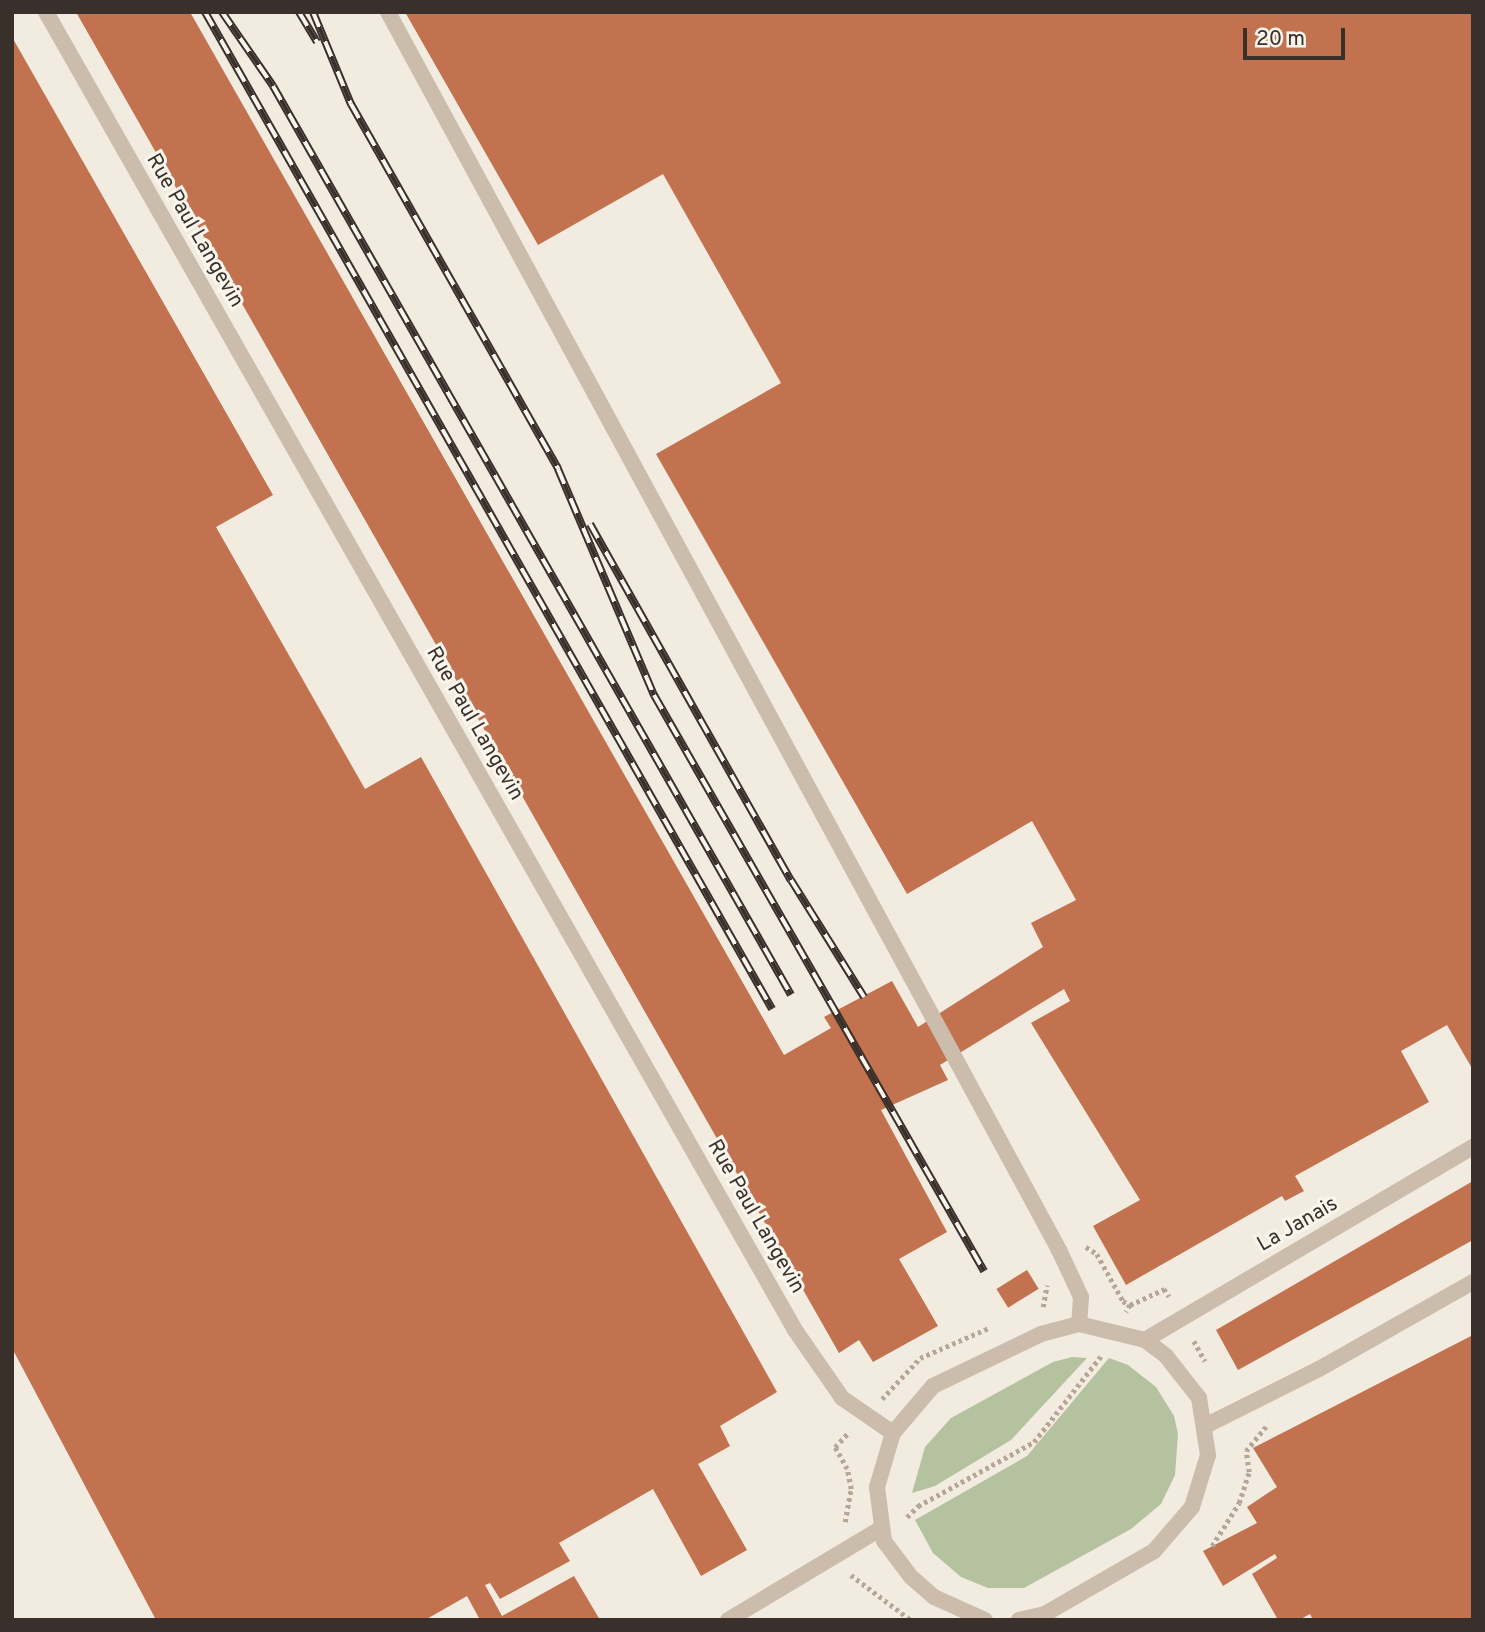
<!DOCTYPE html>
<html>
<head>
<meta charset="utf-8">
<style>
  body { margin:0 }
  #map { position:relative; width:1485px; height:1632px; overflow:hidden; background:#f2ebe0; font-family:Overpass,sans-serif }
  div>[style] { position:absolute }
  .green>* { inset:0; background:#b4c2a0 }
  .building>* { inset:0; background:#c2724f; transform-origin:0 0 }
  .path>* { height:4.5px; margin-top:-2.25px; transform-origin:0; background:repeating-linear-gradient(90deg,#b7a696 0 3.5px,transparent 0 7px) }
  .service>* { height:16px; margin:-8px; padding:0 8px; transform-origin:8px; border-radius:8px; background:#cbbcac }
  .rail>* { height:8px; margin-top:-4px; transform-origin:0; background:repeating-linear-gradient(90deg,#faf5ed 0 16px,#39302b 0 32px); box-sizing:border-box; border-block:2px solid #39302b }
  span { translate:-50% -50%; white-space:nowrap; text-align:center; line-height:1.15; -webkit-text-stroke:6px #faf5ed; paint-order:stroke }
  .street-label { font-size:21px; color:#39302b }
  .frame { position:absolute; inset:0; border:14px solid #39302b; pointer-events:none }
  .scale { position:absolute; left:1243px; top:28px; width:102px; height:32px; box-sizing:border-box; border:4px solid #39302b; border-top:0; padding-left:9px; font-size:21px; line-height:24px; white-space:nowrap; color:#39302b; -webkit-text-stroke:5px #faf5ed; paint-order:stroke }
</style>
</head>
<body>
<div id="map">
  <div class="green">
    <i style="clip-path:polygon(1072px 1357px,1087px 1358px,1011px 1440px,935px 1486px,912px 1493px,925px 1447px,951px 1418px,1053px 1362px)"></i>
    <i style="clip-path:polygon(1109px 1358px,1128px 1365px,1156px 1387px,1174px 1416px,1178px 1434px,1175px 1475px,1161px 1504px,1131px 1529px,1024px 1588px,988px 1588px,961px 1577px,933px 1553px,915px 1520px,1027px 1456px)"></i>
  </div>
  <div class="building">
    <i style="clip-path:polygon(76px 12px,190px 12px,784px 1055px,831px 1028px,824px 1017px,892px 981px,918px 1027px,1043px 947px,1031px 923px,1076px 900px,1032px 821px,907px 894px,656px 454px,781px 383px,663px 174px,538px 245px,405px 12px,1473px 12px,1473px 1070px,1447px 1025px,1401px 1051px,1429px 1102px,1295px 1176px,1304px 1191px,1285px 1201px,1282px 1196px,1126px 1285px,1093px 1226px,1140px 1200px,1031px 1023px,1070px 1001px,1064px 989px,940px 1065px,948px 1080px,881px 1110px,947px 1232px,899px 1259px,938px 1326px,873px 1362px,859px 1340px,839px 1353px)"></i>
    <i style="clip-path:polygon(12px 37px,273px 495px,216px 527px,365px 789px,421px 757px,777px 1392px,720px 1426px,730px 1446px,698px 1464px,747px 1550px,701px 1576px,653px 1489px,559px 1543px,570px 1561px,500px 1599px,490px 1583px,485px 1585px,502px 1616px,574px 1576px,600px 1620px,480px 1620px,467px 1596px,425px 1620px,156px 1620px,12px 1348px)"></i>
    <i style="clip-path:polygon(1473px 1181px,1473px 1240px,1238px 1370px,1216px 1330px)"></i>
    <i style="left:1027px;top:1270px;width:22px;height:36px;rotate:58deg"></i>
    <i style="clip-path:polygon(1473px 1335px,1473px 1620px,1313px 1620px,1310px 1614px,1299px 1620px,1278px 1620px,1252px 1574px,1277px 1558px,1275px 1554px,1223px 1586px,1203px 1551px,1257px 1523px,1247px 1507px,1277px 1487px,1253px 1448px)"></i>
  </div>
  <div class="path">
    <i style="left:1086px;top:1247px;width:13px;rotate:32deg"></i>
    <i style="left:1097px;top:1254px;width:54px;rotate:61deg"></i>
    <i style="left:1123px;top:1301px;width:8px;rotate:30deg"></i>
    <i style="left:1130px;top:1305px;width:8px;rotate:120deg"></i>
    <i style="left:1130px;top:1305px;width:38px;rotate:-25deg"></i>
    <i style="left:1164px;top:1289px;width:9px;rotate:54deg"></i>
    <i style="left:1043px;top:1307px;width:22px;rotate:-80deg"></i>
    <i style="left:1194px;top:1341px;width:23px;rotate:61deg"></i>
    <i style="left:882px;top:1399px;width:56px;rotate:-47.2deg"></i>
    <i style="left:920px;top:1358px;width:75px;rotate:-23.5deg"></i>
    <i style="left:907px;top:1517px;width:16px;rotate:-45deg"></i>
    <i style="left:918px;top:1506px;width:132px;rotate:-28.9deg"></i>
    <i style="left:1034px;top:1442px;width:109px;rotate:-52.1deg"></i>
    <i style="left:845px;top:1522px;width:34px;rotate:-80deg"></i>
    <i style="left:851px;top:1489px;width:20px;rotate:-101deg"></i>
    <i style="left:847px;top:1469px;width:25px;rotate:-119deg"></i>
    <i style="left:835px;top:1447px;width:21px;rotate:-47deg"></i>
    <i style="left:1212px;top:1546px;width:51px;rotate:-57.9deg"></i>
    <i style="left:1239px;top:1503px;width:33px;rotate:-72deg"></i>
    <i style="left:1249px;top:1472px;width:21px;rotate:-98deg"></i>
    <i style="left:1246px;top:1451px;width:35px;rotate:-51deg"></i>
    <i style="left:851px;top:1575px;width:75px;rotate:36.9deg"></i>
  </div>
  <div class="service">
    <i style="left:46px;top:12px;width:1516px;rotate:60.39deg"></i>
    <i style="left:795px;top:1330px;width:83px;rotate:55.3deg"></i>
    <i style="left:842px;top:1398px;width:62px;rotate:34.5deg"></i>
    <i style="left:388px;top:12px;width:1408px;rotate:61.54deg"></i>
    <i style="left:1059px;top:1250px;width:52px;rotate:64.9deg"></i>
    <i style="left:1081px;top:1297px;width:27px;rotate:94deg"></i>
    <i style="left:1145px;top:1340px;width:381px;rotate:-30.5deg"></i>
    <i style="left:1205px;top:1426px;width:127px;rotate:-26.6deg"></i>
    <i style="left:1319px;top:1369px;width:177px;rotate:-29.5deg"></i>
    <i style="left:728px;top:1620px;width:177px;rotate:-30.9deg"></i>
    <i style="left:985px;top:1620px;width:56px;rotate:-155.7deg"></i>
    <i style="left:934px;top:1597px;width:30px;rotate:-139deg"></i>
    <i style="left:911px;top:1577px;width:45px;rotate:-126.9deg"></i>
    <i style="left:884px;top:1541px;width:54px;rotate:-97.4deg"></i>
    <i style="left:877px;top:1487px;width:56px;rotate:-73.5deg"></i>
    <i style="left:893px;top:1433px;width:62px;rotate:-49.6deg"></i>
    <i style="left:933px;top:1386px;width:120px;rotate:-25.7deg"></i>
    <i style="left:1041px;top:1334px;width:39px;rotate:-15deg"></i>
    <i style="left:1079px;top:1324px;width:68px;rotate:13.6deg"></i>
    <i style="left:1145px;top:1340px;width:26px;rotate:37deg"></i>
    <i style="left:1166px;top:1356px;width:53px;rotate:51.8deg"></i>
    <i style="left:1199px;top:1398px;width:58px;rotate:81deg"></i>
    <i style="left:1208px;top:1455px;width:54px;rotate:107.1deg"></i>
    <i style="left:1192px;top:1507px;width:58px;rotate:130.8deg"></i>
    <i style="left:1154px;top:1551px;width:126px;rotate:150deg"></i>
    <i style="left:1045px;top:1614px;width:27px;rotate:167deg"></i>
  </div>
  <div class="rail">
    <i style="left:205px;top:12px;width:1147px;rotate:60.37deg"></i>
    <i style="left:222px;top:12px;width:90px;rotate:55.4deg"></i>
    <i style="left:273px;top:86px;width:1046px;rotate:60.32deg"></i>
    <i style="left:299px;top:12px;width:35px;rotate:59deg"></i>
    <i style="left:313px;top:12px;width:100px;rotate:67.6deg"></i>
    <i style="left:351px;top:104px;width:420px;rotate:60.4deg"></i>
    <i style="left:558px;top:469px;width:246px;rotate:67deg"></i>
    <i style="left:654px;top:695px;width:664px;rotate:60.19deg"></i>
    <i style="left:590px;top:524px;width:409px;rotate:60.6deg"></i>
    <i style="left:791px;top:880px;width:138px;rotate:58deg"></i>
  </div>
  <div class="street-label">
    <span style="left:194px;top:231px;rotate:60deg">Rue Paul Langevin</span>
    <span style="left:474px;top:724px;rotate:60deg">Rue Paul Langevin</span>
    <span style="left:755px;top:1217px;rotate:60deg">Rue Paul Langevin</span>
    <span style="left:1298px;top:1225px;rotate:-30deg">La Janais</span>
  </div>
  <div class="frame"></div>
  <div class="scale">20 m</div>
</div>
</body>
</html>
